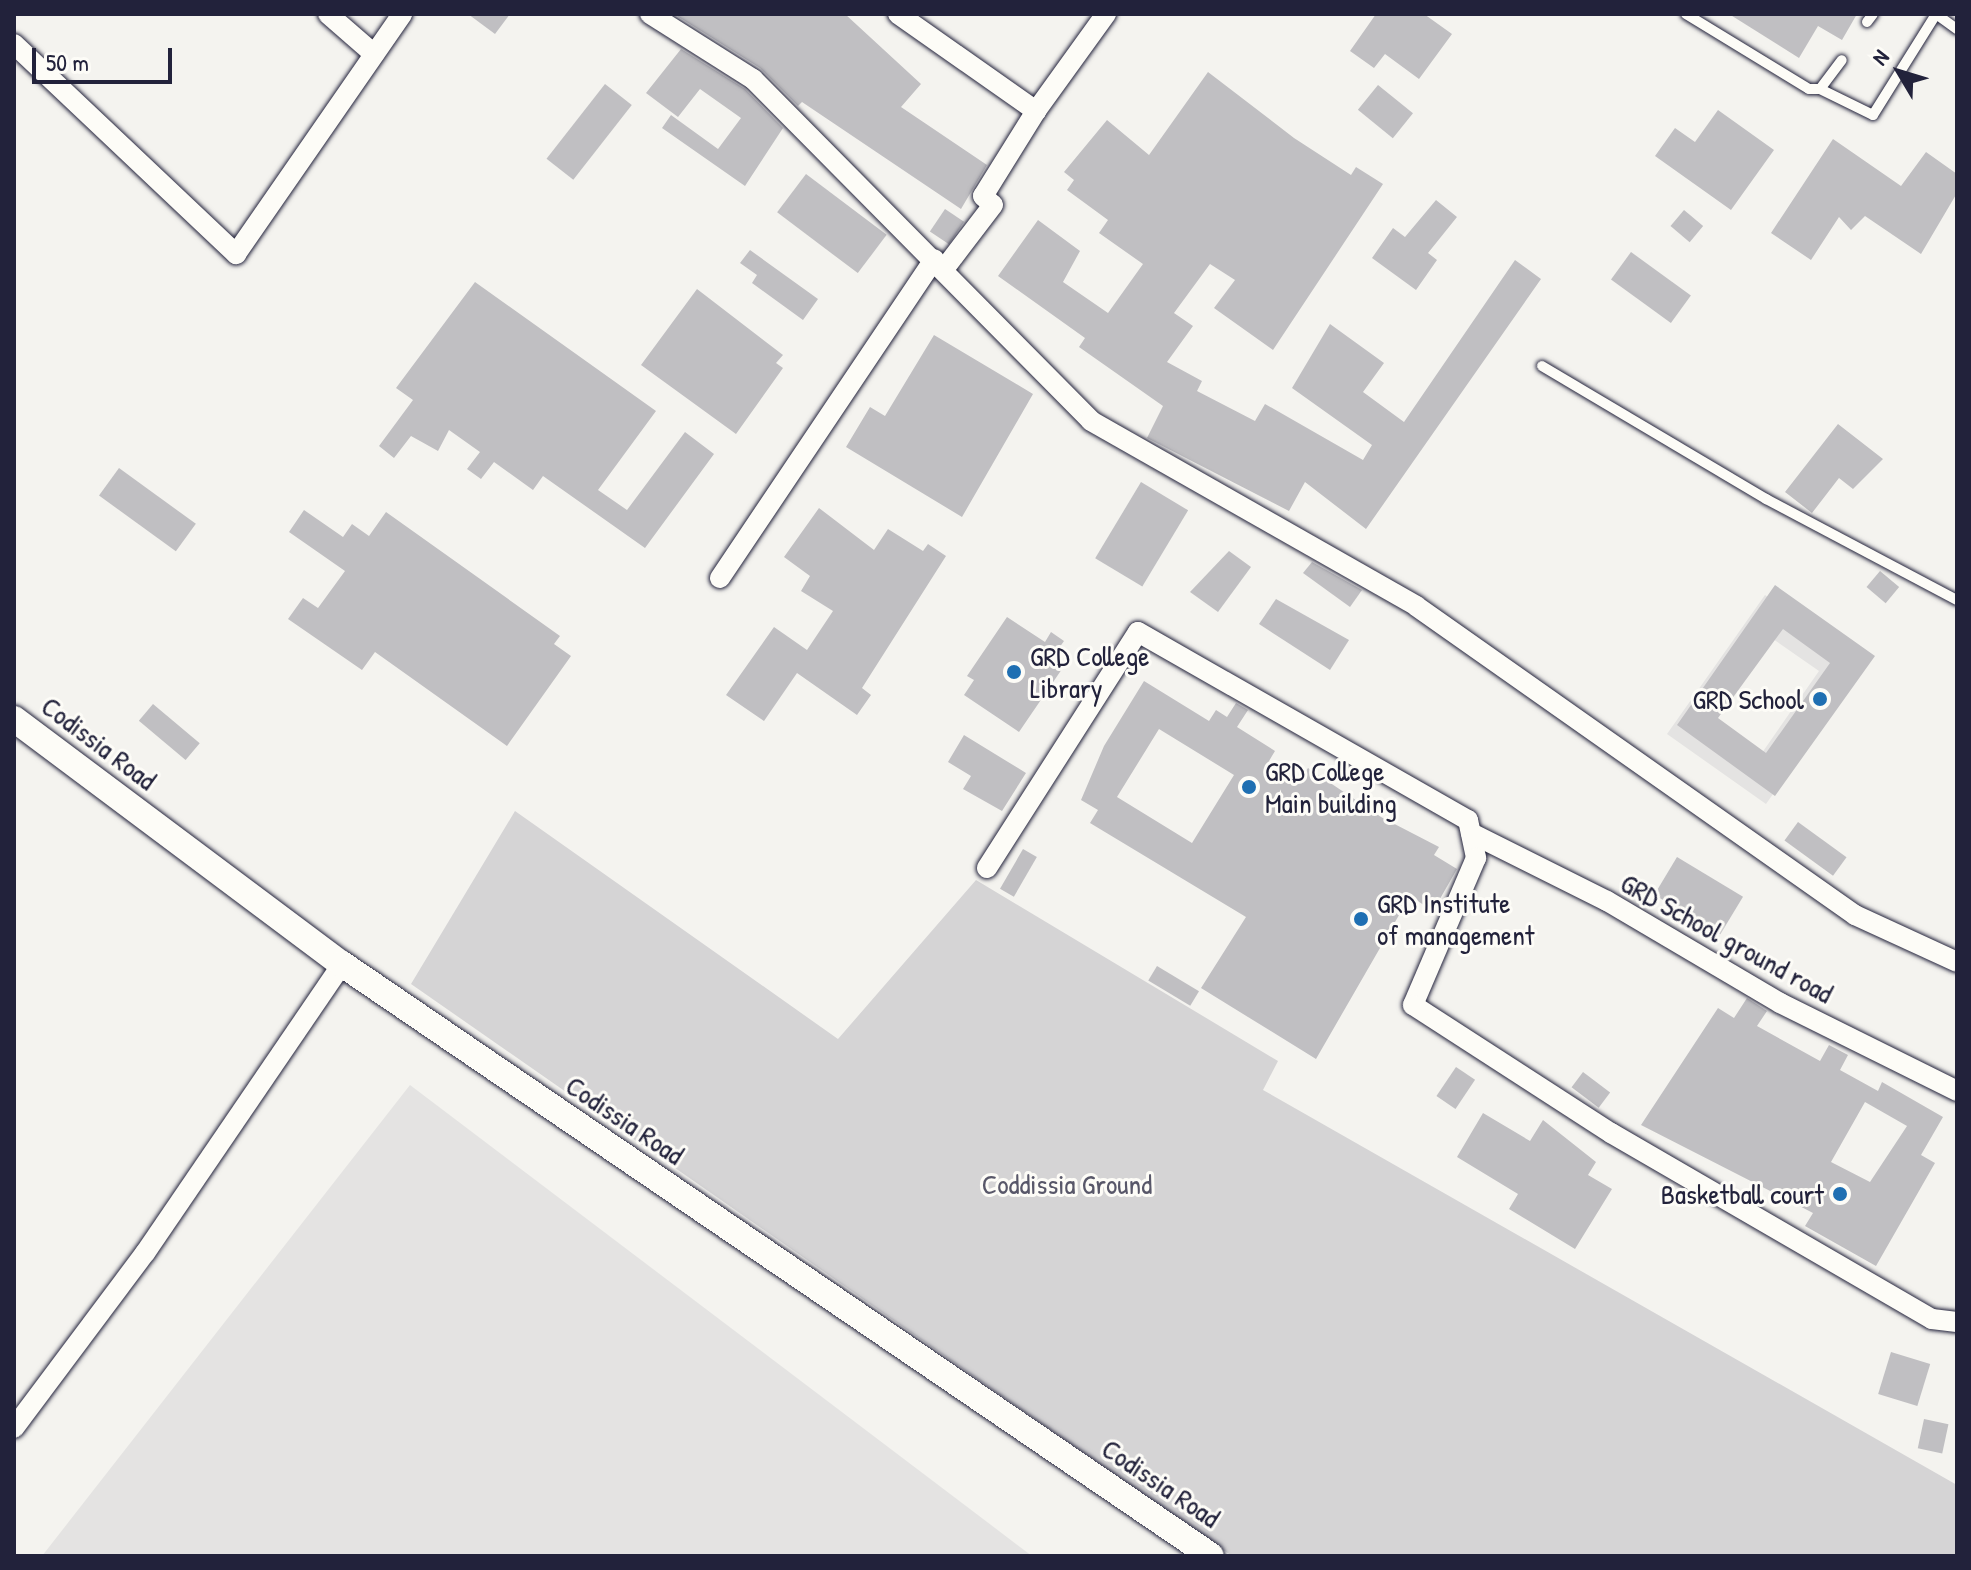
<!DOCTYPE html>
<html>
<head>
<meta charset="utf-8">
<style>
  body { margin:0 }
  #map { position:relative; width:1971px; height:1570px; overflow:hidden; background:#f4f3ef; font-family:"Patrick Hand",sans-serif }
  div>[style] { position:absolute }
  .built>* { inset:0; background:#e4e3e2 }
  .green>* { inset:0; background:#d5d4d5 }
  .building>* { inset:0; background:#c0bfc2; transform-origin:0 0 }
  .roads { filter:drop-shadow(0 0 2px #22223b) drop-shadow(0 0 2px #22223b) }
  .service>* { height:10px; margin:-5px; padding:0 5px; transform-origin:5px; border-radius:5px; background:#fdfcf7 }
  .minor>* { height:20px; margin:-10px; padding:0 10px; transform-origin:10px; border-radius:10px; background:#fdfcf7 }
  .tertiary>* { height:26px; margin:-13px; padding:0 13px; transform-origin:13px; border-radius:13px; background:#fdfcf7 }
  .dots>* { width:22px; height:22px; translate:-50% -50%; box-sizing:border-box; border:4px solid #fdfcf7; border-radius:50% }
  span { translate:-50% -50%; white-space:nowrap; text-align:center; line-height:1.15; -webkit-text-stroke:6px #fdfcf7; paint-order:stroke }
  .poi-label { font-size:28px; color:#22223b }
  .left { translate:0 -50%; text-align:left }
  .right { translate:-100% -50%; text-align:right }
  .street-label { font-size:28px; color:#22223b }
  .park-label { font-size:28px; color:#585769 }
  .frame { position:absolute; inset:0; border:16px solid #22223b; pointer-events:none }
  .north { position:absolute; left:1859px; top:32px; width:80px; height:80px; -webkit-text-stroke:6px #fdfcf7; paint-order:stroke; rotate:308deg; font-size:22px; font-weight:700; line-height:32px; text-align:center; color:#22223b }
  .north::after { content:''; display:block; margin:auto; width:28px; height:36px; background:#22223b; clip-path:polygon(50% 0,100% 100%,50% 72%,0 100%) }
  .scale { position:absolute; left:32px; top:48px; width:140px; height:36px; box-sizing:border-box; border:4px solid #22223b; border-top:0; padding-left:10px; font-size:24px; line-height:28px; white-space:nowrap; color:#22223b; -webkit-text-stroke:6px #fdfcf7; paint-order:stroke }
</style>
</head>
<body>
<div id="map">
  <div class="built">
    <i style="clip-path:polygon(evenodd,1765px 595px,1864px 664px,1766px 804px,1667px 734px,1765px 595px,1773px 639px,1819px 671px,1757px 760px,1711px 727px,1773px 639px)"></i>
    <i style="clip-path:polygon(410px 1085px,1032px 1556px,42px 1556px)"></i>
  </div>
  <div class="green">
    <i style="clip-path:polygon(515px 811px,838px 1039px,976px 880px,1278px 1061px,1263px 1090px,1957px 1485px,1957px 1556px,1232px 1556px,411px 984px)"></i>
  </div>
  <div class="building">
    <i style="clip-path:polygon(468px 14px,510px 14px,495px 34px)"></i>
    <i style="clip-path:polygon(674px 14px,845px 14px,921px 84px,901px 107px,987px 165px,961px 209px,802px 102px,798px 106px,760px 68px)"></i>
    <i style="clip-path:polygon(1376px 14px,1424px 14px,1452px 34px,1419px 79px,1385px 54px,1374px 68px,1350px 51px)"></i>
    <i style="clip-path:polygon(1729px 14px,1857px 14px,1842px 40px,1818px 26px,1799px 58px)"></i>
    <i style="clip-path:polygon(681px 49px,745px 89px,783px 128px,745px 186px,662px 128px,671px 115px,718px 149px,741px 118px,700px 89px,678px 117px,646px 93px)"></i>
    <i style="clip-path:polygon(1208px 72px,1294px 138px,1351px 175px,1356px 167px,1383px 184px,1273px 350px,1214px 308px,1235px 280px,1210px 264px,1174px 313px,1193px 326px,1167px 362px,1202px 381px,1197px 391px,1255px 421px,1265px 404px,1363px 460px,1372px 445px,1292px 388px,1330px 324px,1384px 363px,1363px 392px,1404px 422px,1515px 260px,1541px 279px,1366px 529px,1305px 482px,1289px 511px,1147px 438px,1163px 406px,1079px 347px,1085px 338px,998px 276px,1038px 220px,1080px 251px,1063px 282px,1108px 313px,1143px 264px,1099px 233px,1108px 220px,1067px 190px,1074px 180px,1064px 172px,1107px 120px,1149px 155px)"></i>
    <i style="left:605px;top:84px;width:34px;height:95px;rotate:38deg"></i>
    <i style="left:1378px;top:85px;width:45px;height:32px;rotate:39deg"></i>
    <i style="clip-path:polygon(1718px 110px,1774px 150px,1731px 210px,1655px 156px,1675px 128px,1695px 142px)"></i>
    <i style="clip-path:polygon(1833px 139px,1901px 186px,1926px 152px,1957px 174px,1957px 193px,1921px 254px,1865px 216px,1851px 230px,1839px 217px,1811px 260px,1771px 233px)"></i>
    <i style="left:806px;top:174px;width:101px;height:48px;rotate:37deg"></i>
    <i style="clip-path:polygon(1436px 200px,1457px 217px,1428px 253px,1437px 260px,1416px 290px,1372px 258px,1393px 228px,1405px 237px)"></i>
    <i style="left:945px;top:209px;width:23px;height:27px;rotate:34deg"></i>
    <i style="left:1684px;top:210px;width:25px;height:21px;rotate:40deg"></i>
    <i style="clip-path:polygon(750px 250px,818px 299px,803px 320px,752px 283px,757px 275px,740px 263px)"></i>
    <i style="left:1631px;top:252px;width:74px;height:34px;rotate:36deg"></i>
    <i style="clip-path:polygon(475px 282px,656px 411px,598px 490px,627px 510px,685px 432px,714px 454px,645px 548px,543px 476px,533px 490px,494px 462px,481px 479px,467px 469px,480px 452px,449px 430px,438px 451px,411px 436px,394px 458px,379px 446px,413px 400px,396px 388px)"></i>
    <i style="clip-path:polygon(697px 289px,783px 355px,776px 363px,783px 368px,736px 434px,641px 365px)"></i>
    <i style="clip-path:polygon(934px 335px,1033px 394px,962px 517px,846px 447px,870px 407px,885px 416px)"></i>
    <i style="clip-path:polygon(1838px 424px,1883px 459px,1853px 489px,1839px 478px,1812px 513px,1785px 492px)"></i>
    <i style="left:119px;top:468px;width:95px;height:34px;rotate:36deg"></i>
    <i style="left:1141px;top:482px;width:55px;height:89px;rotate:31deg"></i>
    <i style="clip-path:polygon(819px 508px,874px 550px,888px 529px,923px 551px,928px 544px,946px 556px,862px 688px,871px 695px,857px 715px,797px 673px,764px 721px,726px 695px,774px 627px,807px 650px,833px 611px,801px 591px,810px 576px,784px 557px)"></i>
    <i style="clip-path:polygon(304px 510px,343px 537px,352px 524px,369px 536px,386px 512px,560px 636px,554px 644px,571px 656px,507px 746px,375px 652px,362px 670px,288px 619px,303px 598px,318px 608px,345px 571px,289px 532px)"></i>
    <i style="clip-path:polygon(1229px 551px,1251px 567px,1218px 612px,1190px 592px)"></i>
    <i style="clip-path:polygon(1312px 562px,1362px 590px,1350px 607px,1303px 573px)"></i>
    <i style="left:1880px;top:571px;width:25px;height:21px;rotate:40deg"></i>
    <i style="clip-path:polygon(evenodd,1775px 585px,1875px 656px,1775px 796px,1677px 725px,1775px 585px,1783px 629px,1830px 663px,1766px 753px,1718px 718px,1783px 629px)"></i>
    <i style="clip-path:polygon(1276px 599px,1349px 640px,1330px 670px,1259px 624px)"></i>
    <i style="clip-path:polygon(1007px 617px,1045px 642px,1051px 632px,1064px 641px,1050px 661px,1062px 669px,1019px 732px,964px 695px,974px 680px,967px 676px)"></i>
    <i style="clip-path:polygon(evenodd,1144px 681px,1209px 721px,1216px 710px,1227px 717px,1236px 703px,1248px 710px,1237px 727px,1275px 751px,1269px 761px,1300px 780px,1308px 768px,1381px 817px,1439px 847px,1434px 855px,1457px 869px,1433px 911px,1410px 896px,1316px 1059px,1201px 988px,1246px 917px,1090px 823px,1098px 810px,1081px 800px,1104px 746px,1144px 681px,1159px 729px,1234px 775px,1192px 843px,1117px 797px,1159px 729px)"></i>
    <i style="left:153px;top:704px;width:61px;height:22px;rotate:40deg"></i>
    <i style="clip-path:polygon(964px 735px,1026px 773px,1002px 811px,963px 789px,971px 776px,948px 762px)"></i>
    <i style="left:1798px;top:822px;width:60px;height:23px;rotate:36deg"></i>
    <i style="left:1023px;top:849px;width:16px;height:46px;rotate:30deg"></i>
    <i style="left:1677px;top:857px;width:77px;height:44px;rotate:31deg"></i>
    <i style="left:1157px;top:966px;width:49px;height:17px;rotate:31deg"></i>
    <i style="clip-path:polygon(evenodd,1747px 998px,1767px 1011px,1757px 1026px,1820px 1061px,1829px 1045px,1848px 1055px,1840px 1070px,1878px 1091px,1882px 1082px,1943px 1117px,1921px 1155px,1935px 1163px,1876px 1266px,1805px 1226px,1813px 1213px,1641px 1125px,1718px 1008px,1734px 1018px,1747px 998px,1865px 1102px,1907px 1126px,1870px 1182px,1831px 1162px,1865px 1102px)"></i>
    <i style="left:1456px;top:1067px;width:23px;height:35px;rotate:34deg"></i>
    <i style="left:1583px;top:1072px;width:34px;height:19px;rotate:37deg"></i>
    <i style="clip-path:polygon(1483px 1113px,1530px 1141px,1543px 1120px,1596px 1162px,1588px 1175px,1612px 1189px,1575px 1249px,1509px 1209px,1518px 1194px,1457px 1157px)"></i>
    <i style="left:1891px;top:1352px;width:41px;height:44px;rotate:17deg"></i>
    <i style="left:1924px;top:1419px;width:25px;height:30px;rotate:12deg"></i>
  </div>
  <div class="roads">
    <div class="service">
      <i style="left:1686px;top:14px;width:144px;rotate:31.4deg"></i>
      <i style="left:1809px;top:89px;width:11px"></i>
      <i style="left:1820px;top:89px;width:36px;rotate:-53deg"></i>
      <i style="left:1867px;top:22px;width:10px;rotate:-53deg"></i>
      <i style="left:1820px;top:89px;width:59px;rotate:26.1deg"></i>
      <i style="left:1873px;top:115px;width:119px;rotate:-58deg"></i>
      <i style="left:1936px;top:14px;width:26px;rotate:36deg"></i>
      <i style="left:1542px;top:366px;width:261px;rotate:30.7deg"></i>
      <i style="left:1766px;top:499px;width:216px;rotate:27.9deg"></i>
    </div>
    <div class="minor">
      <i style="left:328px;top:14px;width:61px;rotate:41deg"></i>
      <i style="left:650px;top:14px;width:122px;rotate:32.3deg"></i>
      <i style="left:753px;top:79px;width:481px;rotate:45.3deg"></i>
      <i style="left:1091px;top:421px;width:374px;rotate:29.6deg"></i>
      <i style="left:1416px;top:606px;width:537px;rotate:35.14deg"></i>
      <i style="left:1855px;top:915px;width:112px;rotate:24.7deg"></i>
      <i style="left:898px;top:14px;width:169px;rotate:35.1deg"></i>
      <i style="left:1036px;top:111px;width:100px;rotate:121.9deg"></i>
      <i style="left:983px;top:196px;width:13px;rotate:42deg"></i>
      <i style="left:993px;top:205px;width:81px;rotate:127.4deg"></i>
      <i style="left:14px;top:44px;width:306px;rotate:43.4deg"></i>
      <i style="left:236px;top:254px;width:292px;rotate:-55.3deg"></i>
      <i style="left:1036px;top:111px;width:120px;rotate:-54.2deg"></i>
      <i style="left:720px;top:578px;width:384px;rotate:-56.1deg"></i>
      <i style="left:1471px;top:833px;width:152px;rotate:26.6deg"></i>
      <i style="left:1607px;top:901px;width:201px;rotate:30.5deg"></i>
      <i style="left:1780px;top:1003px;width:198px;rotate:26.4deg"></i>
      <i style="left:987px;top:868px;width:280px;rotate:-57.4deg"></i>
      <i style="left:1138px;top:632px;width:380px;rotate:29.7deg"></i>
      <i style="left:1468px;top:820px;width:39px;rotate:78deg"></i>
      <i style="left:1476px;top:858px;width:160px;rotate:113.2deg"></i>
      <i style="left:1413px;top:1005px;width:236px;rotate:32.9deg"></i>
      <i style="left:1611px;top:1133px;width:371px;rotate:30.1deg"></i>
      <i style="left:1932px;top:1319px;width:25px;rotate:7deg"></i>
      <i style="left:14px;top:1428px;width:219px;rotate:-53.2deg"></i>
      <i style="left:145px;top:1253px;width:350px;rotate:-55.7deg"></i>
    </div>
    <div class="tertiary">
      <i style="left:14px;top:719px;width:409px;rotate:36.8deg"></i>
      <i style="left:342px;top:964px;width:1051px;rotate:34.26deg"></i>
    </div>
  </div>
  <div class="dots">
    <i style="left:1014px;top:672px;background:#1f6fb2"></i>
    <i style="left:1820px;top:699px;background:#1f6fb2"></i>
    <i style="left:1249px;top:787px;background:#1f6fb2"></i>
    <i style="left:1361px;top:919px;background:#1f6fb2"></i>
    <i style="left:1840px;top:1194px;background:#1f6fb2"></i>
  </div>
  <div class="poi-label">
    <span class="left" style="left:1030px;top:672px">GRD College<br>Library</span>
    <span class="right" style="left:1804px;top:699px">GRD School</span>
    <span class="left" style="left:1265px;top:787px">GRD College<br>Main building</span>
    <span class="left" style="left:1377px;top:919px">GRD Institute<br>of management</span>
    <span class="right" style="left:1824px;top:1194px">Basketball court</span>
  </div>
  <div class="street-label">
    <span style="left:99px;top:743px;rotate:37deg">Codissia Road</span>
    <span style="left:1727px;top:938px;rotate:29deg">GRD School ground road</span>
    <span style="left:625px;top:1120px;rotate:34deg">Codissia Road</span>
    <span style="left:1161px;top:1483px;rotate:34deg">Codissia Road</span>
  </div>
  <div class="park-label">
    <span style="left:1067px;top:1184px">Coddissia Ground</span>
  </div>
  <div class="frame"></div>
  <div class="north">N</div>
  <div class="scale">50 m</div>
</div>
</body>
</html>
